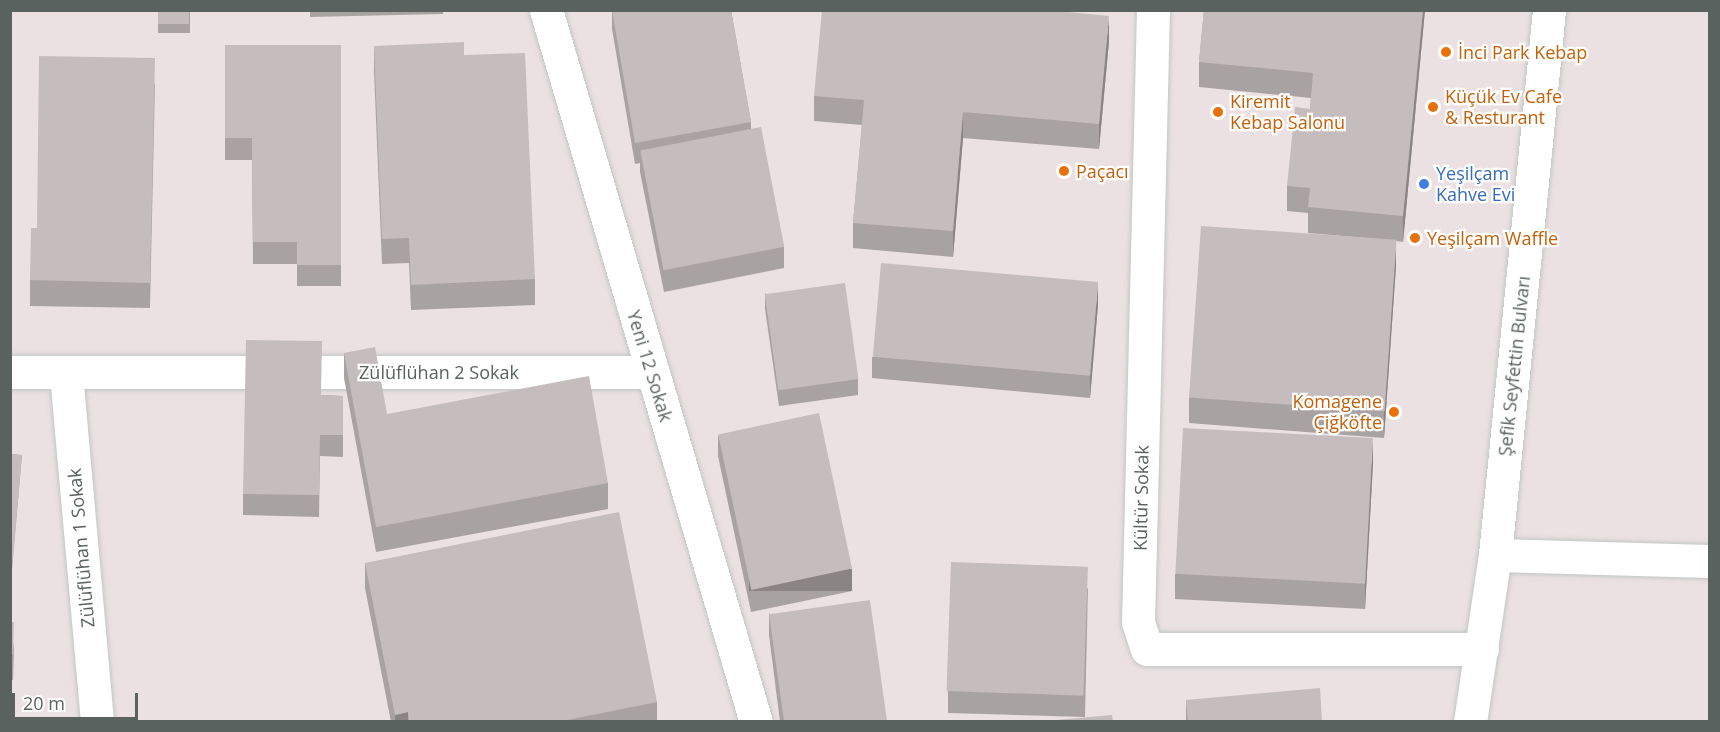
<!DOCTYPE html>
<html>
<head>
<meta charset="utf-8">
<style>
  body { margin:0 }
  #map { position:relative; width:1720px; height:732px; overflow:hidden; background:#ece1e2; font-family:"Open Sans",sans-serif }
  div>[style] { position:absolute }
  .roads { filter:drop-shadow(0 0 2px #c0c7c5) drop-shadow(0 0 2px #c0c7c5) }
  .minor>* { height:33px; margin:-16.5px; padding:0 16.5px; transform-origin:16.5px; border-radius:16.5px; background:#fff }
  .wall>* { inset:0; background:#a9a2a3; transform-origin:0 0 }
  .shaded-wall>* { inset:0; background:#8a8485; transform-origin:0 0 }
  .building>* { inset:0; background:#c5bcbe; transform-origin:0 0 }
  .dots>* { width:16px; height:16px; translate:-50% -50%; box-sizing:border-box; border:3px solid #fff; border-radius:50% }
  span { translate:-50% -50%; white-space:nowrap; text-align:center; line-height:1.15; -webkit-text-stroke:4.5px #fff; paint-order:stroke }
  .food-label { font-size:18px; color:#c56008 }
  .left { translate:0 -50%; text-align:left }
  .right { translate:-100% -50%; text-align:right }
  .shop-label { font-size:18px; color:#366cbe }
  .street-label { font-size:18px; color:#5a625f }
  .frame { position:absolute; inset:0; border:12px solid #5a625f; pointer-events:none }
  .scale { position:absolute; left:12px; top:693px; width:126px; height:27px; box-sizing:border-box; border:3px solid #5a625f; border-top:0; padding-left:8px; font-size:18px; line-height:21px; white-space:nowrap; color:#5a625f; -webkit-text-stroke:4px #fff; paint-order:stroke }
</style>
</head>
<body>
<div id="map">
  <div class="roads">
    <div class="minor">
      <i style="left:546px;top:10px;width:742px;rotate:73.57deg"></i>
      <i style="left:1153px;top:10px;width:612px;rotate:91.4deg"></i>
      <i style="left:1138px;top:622px;width:28px;rotate:72deg"></i>
      <i style="left:1147px;top:649px;width:335px"></i>
      <i style="left:10px;top:372px;width:642px"></i>
      <i style="left:66px;top:374px;width:349px;rotate:84.9deg"></i>
      <i style="left:1495px;top:555px;width:215px;rotate:1.6deg"></i>
      <i style="left:1470px;top:722px;width:169px;rotate:-81.5deg"></i>
      <i style="left:1495px;top:555px;width:548px;rotate:-84.34deg"></i>
    </div>
  </div>
  <div class="wall">
    <i style="left:158px;top:10px;width:32px;height:23px"></i>
    <i style="clip-path:polygon(310px 10px,443px 10px,443px 14px,310px 17px)"></i>
    <i style="clip-path:polygon(612px 10px,731px 10px,751px 122px,751px 129px,784px 247px,784px 268px,664px 292px,640px 172px,640px 163px,635px 164px,612px 29px)"></i>
    <i style="clip-path:polygon(1204px 10px,1425px 10px,1403px 242px,1396px 241px,1396px 266px,1384px 438px,1189px 423px,1189px 398px,1377px 239px,1308px 233px,1308px 213px,1287px 211px,1287px 186px,1310px 109px,1311px 98px,1199px 87px,1199px 62px)"></i>
    <i style="clip-path:polygon(1109px 41px,1099px 149px,963px 138px,953px 257px,853px 248px,853px 223px,862px 125px,814px 121px,814px 96px)"></i>
    <i style="clip-path:polygon(225px 45px,341px 45px,341px 286px,297px 286px,297px 264px,253px 264px,252px 160px,225px 160px)"></i>
    <i style="clip-path:polygon(374px 46px,464px 55px,535px 279px,535px 305px,411px 310px,409px 263px,382px 264px,374px 71px)"></i>
    <i style="clip-path:polygon(155px 83px,150px 308px,30px 306px,30px 280px,37px 228px)"></i>
    <i style="clip-path:polygon(765px 293px,858px 379px,858px 395px,779px 406px,765px 309px)"></i>
    <i style="clip-path:polygon(1098px 305px,1090px 398px,872px 378px,872px 357px)"></i>
    <i style="clip-path:polygon(344px 353px,387px 414px,608px 483px,608px 509px,376px 552px,344px 378px)"></i>
    <i style="clip-path:polygon(321px 395px,343px 396px,343px 457px,320px 456px,319px 517px,243px 515px,243px 494px)"></i>
    <i style="clip-path:polygon(718px 435px,852px 591px,751px 612px,718px 456px)"></i>
    <i style="left:10px;top:454px;width:12px;height:146px;rotate:5deg"></i>
    <i style="clip-path:polygon(1373px 463px,1365px 609px,1175px 599px,1175px 574px)"></i>
    <i style="clip-path:polygon(365px 563px,657px 702px,657px 722px,391px 722px,365px 588px)"></i>
    <i style="clip-path:polygon(1088px 588px,1085px 717px,948px 713px,948px 691px)"></i>
    <i style="clip-path:polygon(769px 613px,887px 722px,780px 722px,769px 635px)"></i>
    <i style="clip-path:polygon(10px 622px,14px 648px,13px 680px,10px 680px)"></i>
    <i style="clip-path:polygon(1186px 700px,1322px 722px,1186px 722px)"></i>
  </div>
  <div class="shaded-wall">
    <i style="clip-path:polygon(1423px 10px,1425px 10px,1403px 242px,1403px 216px)"></i>
    <i style="clip-path:polygon(1109px 16px,1109px 41px,1099px 149px,1099px 124px)"></i>
    <i style="clip-path:polygon(963px 112px,963px 138px,953px 257px,953px 231px)"></i>
    <i style="clip-path:polygon(1396px 241px,1396px 266px,1384px 438px,1384px 413px)"></i>
    <i style="clip-path:polygon(1098px 283px,1098px 305px,1090px 398px,1090px 376px)"></i>
    <i style="clip-path:polygon(1373px 438px,1373px 463px,1365px 609px,1365px 584px)"></i>
    <i style="left:852px;top:569px;width:22px;height:103px;rotate:90deg"></i>
    <i style="clip-path:polygon(408px 712px,408px 722px,395px 722px,395px 715px)"></i>
  </div>
  <div class="building">
    <i style="left:158px;top:10px;width:31px;height:14px"></i>
    <i style="clip-path:polygon(612px 10px,731px 10px,751px 122px,635px 143px)"></i>
    <i style="clip-path:polygon(822px 10px,1048px 10px,1109px 16px,1099px 124px,963px 112px,953px 231px,853px 223px,864px 100px,814px 96px)"></i>
    <i style="clip-path:polygon(1204px 10px,1423px 10px,1403px 216px,1308px 207px,1310px 188px,1287px 186px,1295px 107px,1310px 109px,1313px 73px,1199px 62px)"></i>
    <i style="clip-path:polygon(464px 42px,464px 55px,525px 53px,535px 279px,411px 285px,409px 238px,382px 239px,374px 46px)"></i>
    <i style="clip-path:polygon(225px 45px,341px 45px,341px 265px,297px 265px,297px 242px,253px 242px,252px 138px,225px 138px)"></i>
    <i style="clip-path:polygon(39px 56px,155px 58px,150px 283px,30px 280px,31px 228px,37px 228px)"></i>
    <i style="left:761px;top:127px;width:122px;height:123px;rotate:79deg"></i>
    <i style="left:1201px;top:226px;width:196px;height:172px;rotate:4deg"></i>
    <i style="left:881px;top:263px;width:218px;height:94px;rotate:5deg"></i>
    <i style="left:845px;top:283px;width:97px;height:81px;rotate:82deg"></i>
    <i style="clip-path:polygon(246px 340px,322px 341px,321px 395px,343px 396px,343px 435px,320px 435px,319px 495px,243px 494px)"></i>
    <i style="clip-path:polygon(375px 347px,387px 414px,589px 376px,608px 483px,376px 527px,344px 353px)"></i>
    <i style="left:819px;top:413px;width:159px;height:103px;rotate:78deg"></i>
    <i style="left:1183px;top:428px;width:190px;height:146px;rotate:3deg"></i>
    <i style="left:10px;top:454px;width:12px;height:121px;rotate:5deg"></i>
    <i style="clip-path:polygon(619px 512px,657px 702px,557px 722px,409px 722px,408px 712px,395px 715px,365px 563px)"></i>
    <i style="left:951px;top:562px;width:137px;height:129px;rotate:2deg"></i>
    <i style="left:870px;top:600px;width:123px;height:102px;rotate:82deg"></i>
    <i style="clip-path:polygon(10px 622px,14px 622px,13px 655px,10px 654px)"></i>
    <i style="clip-path:polygon(1320px 688px,1322px 722px,1188px 722px,1186px 700px)"></i>
    <i style="clip-path:polygon(1112px 715px,1113px 722px,1033px 722px)"></i>
  </div>
  <div class="dots">
    <i style="left:1446px;top:52px;background:#e8710a"></i>
    <i style="left:1433px;top:107px;background:#e8710a"></i>
    <i style="left:1218px;top:112px;background:#e8710a"></i>
    <i style="left:1064px;top:171px;background:#e8710a"></i>
    <i style="left:1424px;top:184px;background:#3f7fe0"></i>
    <i style="left:1415px;top:238px;background:#e8710a"></i>
    <i style="left:1394px;top:412px;background:#e8710a"></i>
  </div>
  <div class="food-label">
    <span class="left" style="left:1458px;top:52px">İnci Park Kebap</span>
    <span class="left" style="left:1445px;top:107px">Küçük Ev Cafe<br>&amp; Resturant</span>
    <span class="left" style="left:1230px;top:112px">Kiremit<br>Kebap Salonu</span>
    <span class="left" style="left:1076px;top:171px">Paçacı</span>
    <span class="left" style="left:1427px;top:238px">Yeşilçam Waffle</span>
    <span class="right" style="left:1382px;top:412px">Komagene<br>Çiğköfte</span>
  </div>
  <div class="shop-label">
    <span class="left" style="left:1436px;top:184px">Yeşilçam<br>Kahve Evi</span>
  </div>
  <div class="street-label">
    <span style="left:650px;top:366px;rotate:73deg">Yeni 12 Sokak</span>
    <span style="left:1514px;top:366px;rotate:-84deg">Şefik Seyfettin Bulvarı</span>
    <span style="left:439px;top:372px">Zülüflühan 2 Sokak</span>
    <span style="left:1141px;top:498px;rotate:-89deg">Kültür Sokak</span>
    <span style="left:81px;top:548px;rotate:-95deg">Zülüflühan 1 Sokak</span>
  </div>
  <div class="frame"></div>
  <div class="scale">20 m</div>
</div>
</body>
</html>
